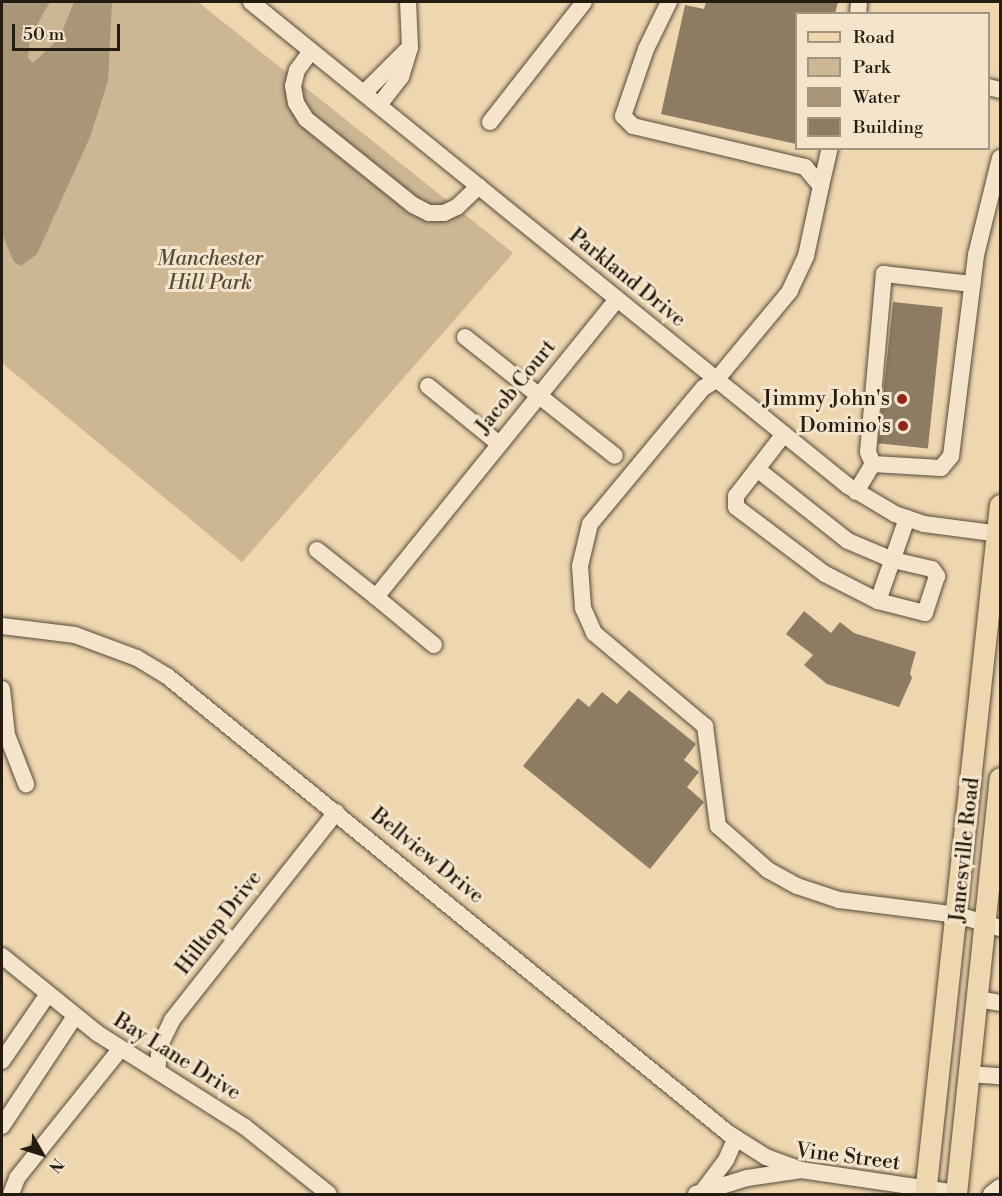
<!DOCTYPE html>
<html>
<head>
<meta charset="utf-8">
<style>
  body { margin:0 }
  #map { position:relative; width:1002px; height:1196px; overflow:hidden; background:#eed6af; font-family:"Libre Bodoni",serif }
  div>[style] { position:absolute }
  .green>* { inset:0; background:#ccb694 }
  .water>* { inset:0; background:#a99679 }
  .building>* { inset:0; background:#8d7c63; transform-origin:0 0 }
  .roads { filter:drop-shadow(0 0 2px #564a38) drop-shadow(0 0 2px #564a38) }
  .minor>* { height:16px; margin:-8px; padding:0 8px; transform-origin:8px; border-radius:8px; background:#f4e4cb }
  .major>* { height:21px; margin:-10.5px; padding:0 10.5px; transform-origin:10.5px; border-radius:10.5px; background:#eed6af }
  .dots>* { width:16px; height:16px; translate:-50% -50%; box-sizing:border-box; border:3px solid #f4e4cb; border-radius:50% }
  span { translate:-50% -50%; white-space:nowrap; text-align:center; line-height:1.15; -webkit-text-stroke:6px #f4e4cb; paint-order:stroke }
  .park-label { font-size:21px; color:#564a38; font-style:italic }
  .street-label { font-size:21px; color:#241b11 }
  .poi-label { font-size:21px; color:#241b11 }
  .right { translate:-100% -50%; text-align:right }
  .frame { position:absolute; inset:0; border:3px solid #241b11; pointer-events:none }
  .legend { position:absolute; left:795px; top:12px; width:195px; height:138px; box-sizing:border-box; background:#f4e4cb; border:2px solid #a19481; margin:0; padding:8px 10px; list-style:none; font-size:18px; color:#241b11 }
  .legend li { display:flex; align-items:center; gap:12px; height:30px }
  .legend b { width:30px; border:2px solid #a19481 }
  .north { position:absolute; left:12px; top:1124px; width:60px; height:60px; -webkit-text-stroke:4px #f4e4cb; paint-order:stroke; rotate:129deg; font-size:16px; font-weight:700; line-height:24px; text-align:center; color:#241b11 }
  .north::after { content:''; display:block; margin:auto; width:21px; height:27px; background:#241b11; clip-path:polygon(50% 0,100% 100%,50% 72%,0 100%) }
  .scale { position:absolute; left:12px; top:24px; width:108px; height:27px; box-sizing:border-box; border:3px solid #241b11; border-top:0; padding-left:8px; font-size:18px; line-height:21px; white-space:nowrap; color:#241b11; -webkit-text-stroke:4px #f4e4cb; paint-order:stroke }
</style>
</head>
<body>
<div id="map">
  <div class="green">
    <i style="clip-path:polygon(2px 2px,198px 2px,513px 253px,242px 562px,2px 363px)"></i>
  </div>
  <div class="water">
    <i style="clip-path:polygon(2px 2px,50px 2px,30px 37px,28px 58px,33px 63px,59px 39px,74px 2px,112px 2px,108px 81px,90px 137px,37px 254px,21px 266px,14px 262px,2px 234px)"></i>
  </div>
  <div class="building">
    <i style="clip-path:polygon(706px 2px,838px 2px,835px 14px,796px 14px,796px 144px,661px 114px,685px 5px,704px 9px)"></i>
    <i style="left:893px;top:302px;width:50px;height:142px;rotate:6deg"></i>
    <i style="clip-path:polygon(804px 611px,831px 633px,840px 622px,854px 633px,916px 652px,910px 673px,912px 678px,899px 707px,827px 684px,804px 665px,813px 655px,786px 634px)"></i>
    <i style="clip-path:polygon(629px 690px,696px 744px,684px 760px,699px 772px,687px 787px,704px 802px,650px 869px,523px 766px,578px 698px,589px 707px,602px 692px,617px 704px)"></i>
  </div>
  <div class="roads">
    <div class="minor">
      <i style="left:251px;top:2px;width:769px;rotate:39.03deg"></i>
      <i style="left:848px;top:486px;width:55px;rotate:30.8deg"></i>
      <i style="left:895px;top:514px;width:31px;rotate:19deg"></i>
      <i style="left:924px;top:524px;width:77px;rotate:7.5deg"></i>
      <i style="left:669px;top:2px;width:52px;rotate:116.1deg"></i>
      <i style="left:646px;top:49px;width:71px;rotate:108.9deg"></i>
      <i style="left:623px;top:116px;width:14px;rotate:45deg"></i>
      <i style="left:633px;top:126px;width:177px;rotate:13.4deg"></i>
      <i style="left:805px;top:167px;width:25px;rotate:50deg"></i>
      <i style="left:821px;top:186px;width:72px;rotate:102.1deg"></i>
      <i style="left:806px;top:256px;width:38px;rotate:115deg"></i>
      <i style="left:790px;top:291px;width:116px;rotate:129.7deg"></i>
      <i style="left:716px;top:380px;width:15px;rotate:148deg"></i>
      <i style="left:703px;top:388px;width:177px;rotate:129.7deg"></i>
      <i style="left:590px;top:524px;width:43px;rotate:103.4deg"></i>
      <i style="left:580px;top:566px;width:42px;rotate:85.9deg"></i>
      <i style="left:583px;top:608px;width:27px;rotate:66deg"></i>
      <i style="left:594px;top:633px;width:145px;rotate:40deg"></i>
      <i style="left:705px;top:726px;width:101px;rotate:82.6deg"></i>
      <i style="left:718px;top:826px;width:67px;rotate:41.3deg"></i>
      <i style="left:768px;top:870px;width:33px;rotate:29deg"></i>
      <i style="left:797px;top:886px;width:44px;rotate:18.4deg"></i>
      <i style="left:839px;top:900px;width:120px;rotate:7.2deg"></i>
      <i style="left:958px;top:915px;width:44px;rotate:17.2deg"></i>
      <i style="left:858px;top:14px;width:12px;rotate:-85deg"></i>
      <i style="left:311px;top:51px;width:24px;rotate:126deg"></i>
      <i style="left:297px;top:70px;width:16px;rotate:104deg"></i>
      <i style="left:293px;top:86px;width:17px;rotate:80deg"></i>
      <i style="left:296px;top:103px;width:19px;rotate:58deg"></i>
      <i style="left:306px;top:119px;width:137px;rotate:38.8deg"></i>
      <i style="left:413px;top:205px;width:18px;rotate:27deg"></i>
      <i style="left:429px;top:213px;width:15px"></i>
      <i style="left:444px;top:213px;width:14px;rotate:-25deg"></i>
      <i style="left:457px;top:207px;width:30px;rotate:-44deg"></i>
      <i style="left:988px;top:87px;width:12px;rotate:14deg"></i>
      <i style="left:364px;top:93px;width:64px;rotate:-45deg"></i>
      <i style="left:379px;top:105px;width:36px;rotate:-52deg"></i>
      <i style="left:401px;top:77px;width:31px;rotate:-73deg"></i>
      <i style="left:410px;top:47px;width:45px;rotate:-92.5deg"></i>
      <i style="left:490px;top:122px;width:152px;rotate:-51.9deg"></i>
      <i style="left:821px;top:186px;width:39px;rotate:-77deg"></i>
      <i style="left:465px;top:337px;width:191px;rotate:38.4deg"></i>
      <i style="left:428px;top:386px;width:92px;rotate:39.2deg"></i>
      <i style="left:784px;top:434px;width:78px;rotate:127.7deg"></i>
      <i style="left:736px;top:496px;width:11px;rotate:90deg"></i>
      <i style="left:736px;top:507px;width:111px;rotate:37deg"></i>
      <i style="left:825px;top:574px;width:59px;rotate:27deg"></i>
      <i style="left:878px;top:601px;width:88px;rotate:-70.7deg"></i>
      <i style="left:873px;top:464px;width:13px;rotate:-113deg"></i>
      <i style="left:868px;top:452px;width:179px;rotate:-84.9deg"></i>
      <i style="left:884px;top:274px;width:89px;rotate:6.5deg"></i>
      <i style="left:757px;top:469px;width:116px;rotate:38.4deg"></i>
      <i style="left:848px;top:541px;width:49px;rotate:22.9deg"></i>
      <i style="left:893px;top:560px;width:40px;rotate:13deg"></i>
      <i style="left:932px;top:569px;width:9px;rotate:54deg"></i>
      <i style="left:937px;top:576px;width:39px;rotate:108deg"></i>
      <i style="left:925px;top:613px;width:49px;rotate:-165.7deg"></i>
      <i style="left:856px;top:492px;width:33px;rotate:-59deg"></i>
      <i style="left:873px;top:464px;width:68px;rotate:3.4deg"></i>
      <i style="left:941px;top:468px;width:16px;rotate:-50deg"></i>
      <i style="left:951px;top:456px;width:203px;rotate:-82.9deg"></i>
      <i style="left:976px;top:255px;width:100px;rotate:-76.1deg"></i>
      <i style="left:317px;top:550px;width:75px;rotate:38.5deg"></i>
      <i style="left:2px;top:626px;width:74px;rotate:7deg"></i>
      <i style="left:75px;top:635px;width:66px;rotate:20.4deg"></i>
      <i style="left:137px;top:658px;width:35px;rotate:31deg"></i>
      <i style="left:167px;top:676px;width:724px;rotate:39.17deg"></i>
      <i style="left:728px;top:1133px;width:45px;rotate:32.3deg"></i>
      <i style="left:766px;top:1157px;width:37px;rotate:20deg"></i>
      <i style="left:434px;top:645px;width:75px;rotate:-140.4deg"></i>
      <i style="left:376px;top:597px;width:383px;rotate:-51deg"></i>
      <i style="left:2px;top:689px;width:46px;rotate:83.8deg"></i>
      <i style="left:7px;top:735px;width:53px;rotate:68.8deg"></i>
      <i style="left:2px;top:956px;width:122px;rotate:39deg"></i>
      <i style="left:97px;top:1033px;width:175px;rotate:32.4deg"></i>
      <i style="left:245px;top:1127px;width:107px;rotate:38.6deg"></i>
      <i style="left:978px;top:999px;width:22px;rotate:10deg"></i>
      <i style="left:2px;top:1061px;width:81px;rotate:-55.5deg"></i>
      <i style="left:157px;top:1071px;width:26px;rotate:-83deg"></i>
      <i style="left:160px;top:1045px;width:28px;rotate:-64deg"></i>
      <i style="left:172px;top:1020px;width:265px;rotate:-51.7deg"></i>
      <i style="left:969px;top:1074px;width:31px;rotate:4deg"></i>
      <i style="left:2px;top:1126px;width:132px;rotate:-56.4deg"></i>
      <i style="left:702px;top:1192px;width:40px;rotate:-53deg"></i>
      <i style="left:726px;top:1160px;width:24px;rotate:-66deg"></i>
      <i style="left:11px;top:1194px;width:17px;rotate:-69deg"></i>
      <i style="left:17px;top:1178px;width:166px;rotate:-51.3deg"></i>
      <i style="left:696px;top:1194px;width:53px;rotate:-17.4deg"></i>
      <i style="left:747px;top:1178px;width:55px;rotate:-8.4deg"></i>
      <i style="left:801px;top:1170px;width:157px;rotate:8.4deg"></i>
      <i style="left:991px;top:1194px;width:11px;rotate:-38deg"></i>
    </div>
    <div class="major">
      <i style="left:925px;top:1194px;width:693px;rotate:-83.79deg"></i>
      <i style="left:956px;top:1194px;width:418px;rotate:-84deg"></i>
    </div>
  </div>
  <div class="dots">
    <i style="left:902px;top:399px;background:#8f2418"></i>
    <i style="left:903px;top:426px;background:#8f2418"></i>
  </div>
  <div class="park-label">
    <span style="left:210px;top:271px">Manchester<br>Hill Park</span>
  </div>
  <div class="street-label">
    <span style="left:627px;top:278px;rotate:39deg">Parkland Drive</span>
    <span style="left:516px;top:387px;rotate:-51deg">Jacob Court</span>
    <span style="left:965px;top:850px;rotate:-84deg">Janesville Road</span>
    <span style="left:427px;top:856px;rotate:39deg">Bellview Drive</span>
    <span style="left:219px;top:923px;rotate:-52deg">Hilltop Drive</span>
    <span style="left:177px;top:1057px;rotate:32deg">Bay Lane Drive</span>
    <span style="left:848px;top:1157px;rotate:7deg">Vine Street</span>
  </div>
  <div class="poi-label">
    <span class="right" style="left:890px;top:399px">Jimmy John's</span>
    <span class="right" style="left:891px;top:426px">Domino's</span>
  </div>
  <div class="frame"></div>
  <ul class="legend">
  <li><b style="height:8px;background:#eed6af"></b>Road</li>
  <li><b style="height:16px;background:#ccb694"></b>Park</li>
  <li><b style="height:16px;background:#a99679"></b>Water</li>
  <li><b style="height:16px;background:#8d7c63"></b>Building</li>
  </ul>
  <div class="north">N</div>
  <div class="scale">50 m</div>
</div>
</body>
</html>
